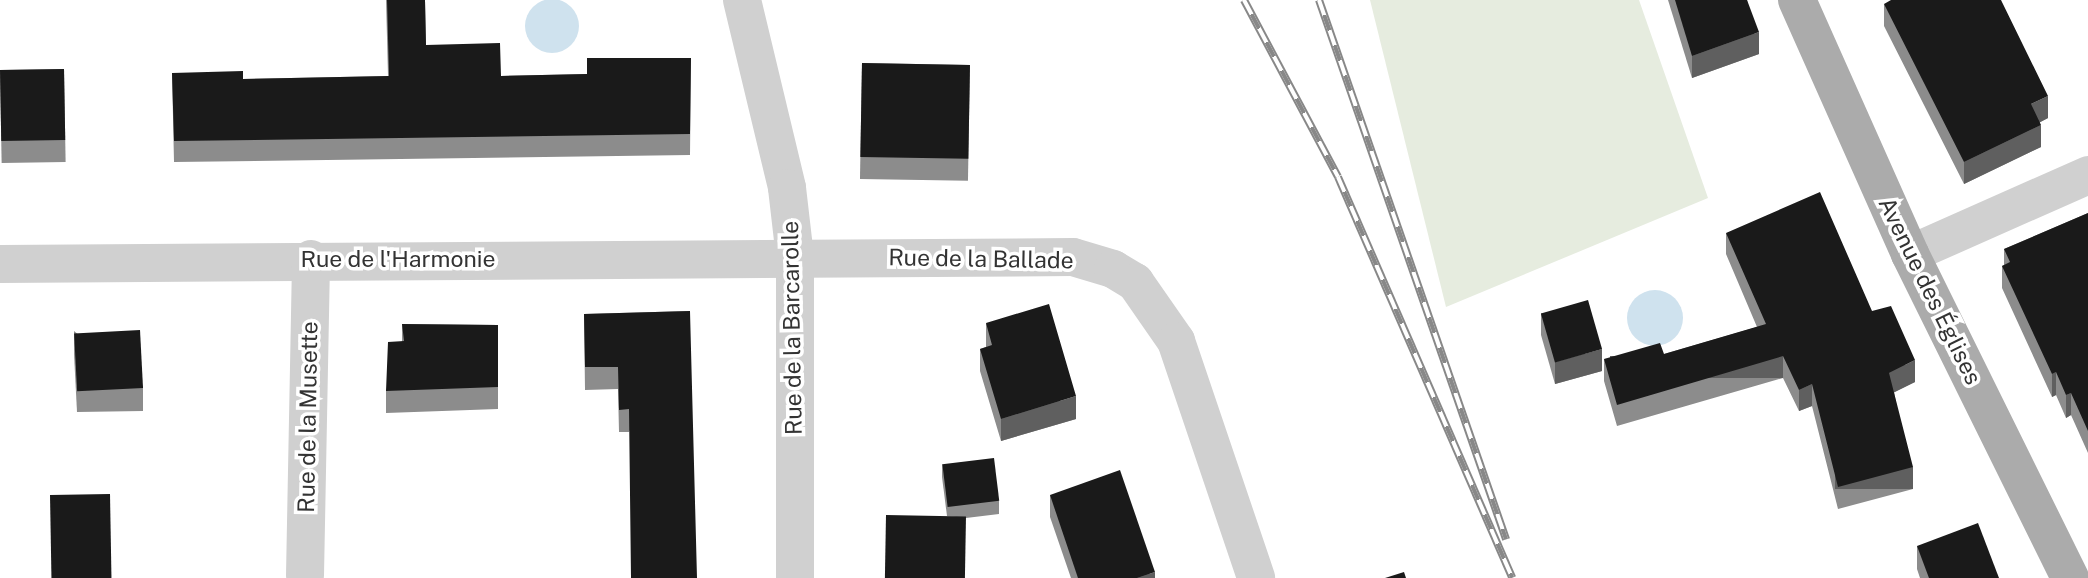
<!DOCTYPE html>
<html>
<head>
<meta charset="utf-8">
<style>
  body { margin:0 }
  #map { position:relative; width:2088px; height:578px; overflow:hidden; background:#fff; font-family:"Public Sans",sans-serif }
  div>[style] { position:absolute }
  .green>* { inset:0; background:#e6ecdf }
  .water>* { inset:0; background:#cfe2ee }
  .round { border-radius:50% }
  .minor>* { height:38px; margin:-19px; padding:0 19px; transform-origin:19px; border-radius:19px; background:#d0d0d0 }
  .primary>* { height:38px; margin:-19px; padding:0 19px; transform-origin:19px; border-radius:19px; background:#ababab }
  .rail>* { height:8px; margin-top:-4px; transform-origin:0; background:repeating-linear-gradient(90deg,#fff 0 16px,#888 0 32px); box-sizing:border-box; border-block:2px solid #888 }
  .wall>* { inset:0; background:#8c8c8c; transform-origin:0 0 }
  .shaded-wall>* { inset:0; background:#5f5f5f; transform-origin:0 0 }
  .building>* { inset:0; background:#1a1a1a; transform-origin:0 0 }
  span { translate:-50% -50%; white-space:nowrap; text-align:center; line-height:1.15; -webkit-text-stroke:7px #fff; paint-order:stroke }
  .street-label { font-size:23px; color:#333 }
</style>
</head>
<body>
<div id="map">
  <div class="green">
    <i style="clip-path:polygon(1370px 0,1639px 0,1708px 198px,1446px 307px)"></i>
  </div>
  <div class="water">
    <i class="round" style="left:525px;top:-1px;width:54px;height:54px"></i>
    <i class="round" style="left:1627px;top:290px;width:56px;height:56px"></i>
  </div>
  <div class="minor">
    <i style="left:742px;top:0;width:193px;rotate:76.5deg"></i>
    <i style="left:787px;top:188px;width:69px;rotate:83.4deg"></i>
    <i style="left:795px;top:257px;width:321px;rotate:90deg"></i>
    <i style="left:1910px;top:254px;width:195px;rotate:-23.9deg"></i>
    <i style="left:0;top:264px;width:1073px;rotate:-0.37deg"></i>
    <i style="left:1073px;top:257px;width:42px;rotate:16.7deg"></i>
    <i style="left:1113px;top:269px;width:26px;rotate:31deg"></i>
    <i style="left:1135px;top:282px;width:72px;rotate:55.2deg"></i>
    <i style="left:1176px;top:341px;width:250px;rotate:71.3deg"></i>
    <i style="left:305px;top:575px;width:316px;rotate:-88.9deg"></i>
  </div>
  <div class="primary">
    <i style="left:1797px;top:0;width:278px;rotate:66deg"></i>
    <i style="left:1910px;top:254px;width:361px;rotate:63.7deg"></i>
  </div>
  <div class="rail">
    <i style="left:1244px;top:0;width:200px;rotate:62deg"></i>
    <i style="left:1338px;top:177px;width:437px;rotate:66.5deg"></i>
    <i style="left:1319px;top:0;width:571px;rotate:70.87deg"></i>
  </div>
  <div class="wall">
    <i style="clip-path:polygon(386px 0,425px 0,426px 45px,501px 76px,587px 74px,691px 58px,690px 155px,174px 162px,172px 73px,243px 79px,388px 76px)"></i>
    <i style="clip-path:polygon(1668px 0,1747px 0,1759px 54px,1692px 78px)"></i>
    <i style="clip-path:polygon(1884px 4px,2048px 118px,2040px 122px,2041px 147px,1964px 184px,1884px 26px)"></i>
    <i style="left:862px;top:63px;width:108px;height:116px;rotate:1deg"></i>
    <i style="left:64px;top:69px;width:93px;height:64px;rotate:89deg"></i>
    <i style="clip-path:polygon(2088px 213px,2088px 453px,2071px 415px,2066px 418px,2056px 395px,2052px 397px,2002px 288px,2002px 266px,2004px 265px,2004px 249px)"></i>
    <i style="clip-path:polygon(1726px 233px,1872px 311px,1915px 382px,1894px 392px,1913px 489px,1838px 509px,1812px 406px,1799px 411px,1783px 378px,1617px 426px,1604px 381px,1604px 359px,1664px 354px,1757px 327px,1726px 254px)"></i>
    <i style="clip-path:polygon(690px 311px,629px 432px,619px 432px,618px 389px,585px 390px,584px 314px)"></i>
    <i style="clip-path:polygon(1541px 313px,1602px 371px,1555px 384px,1541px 335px)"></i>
    <i style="clip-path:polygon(986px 323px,1076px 419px,1001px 441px,980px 371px,980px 349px,986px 347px)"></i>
    <i style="clip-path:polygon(402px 324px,498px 325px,498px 409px,386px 413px,386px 391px,402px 341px)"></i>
    <i style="clip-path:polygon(74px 331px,143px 388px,143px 411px,77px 412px,74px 354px)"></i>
    <i style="clip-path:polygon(942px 464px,999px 501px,999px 514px,966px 518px,947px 516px,942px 477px)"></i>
    <i style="clip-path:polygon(1050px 495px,1155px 578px,1071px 578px,1050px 517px)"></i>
    <i style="clip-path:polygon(1917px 546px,1999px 578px,1920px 578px,1917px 569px)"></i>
  </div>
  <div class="shaded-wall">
    <i style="clip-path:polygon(1759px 32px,1759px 54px,1692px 78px,1692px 56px)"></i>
    <i style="clip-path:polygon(2048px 96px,2048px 118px,2031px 127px,2031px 104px)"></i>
    <i style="clip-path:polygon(2041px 125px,2041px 147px,1964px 184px,1964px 162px)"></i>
    <i style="clip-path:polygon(1602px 349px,1602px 371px,1555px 384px,1555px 362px)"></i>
    <i style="left:1783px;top:356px;width:22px;height:173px;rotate:90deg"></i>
    <i style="clip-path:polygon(1915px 360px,1915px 382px,1889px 395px,1889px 373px)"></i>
    <i style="clip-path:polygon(2056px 372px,2056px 395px,2052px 397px,2052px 374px)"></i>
    <i style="clip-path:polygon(1812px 384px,1812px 406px,1799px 411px,1799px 390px)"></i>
    <i style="clip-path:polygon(2071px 393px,2071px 415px,2066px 418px,2066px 395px)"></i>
    <i style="clip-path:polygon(1076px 396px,1076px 419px,1001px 441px,1001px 419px)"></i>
    <i style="left:1913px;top:467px;width:22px;height:78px;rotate:90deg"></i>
    <i style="clip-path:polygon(1155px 572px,1155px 578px,1137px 578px)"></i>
  </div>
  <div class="building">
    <i style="clip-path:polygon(387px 0,425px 0,426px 45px,500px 43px,501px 76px,587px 74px,587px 58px,691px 58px,690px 134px,174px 141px,172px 73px,243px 71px,243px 79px,389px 76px)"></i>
    <i style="clip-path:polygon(1675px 0,1747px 0,1759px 32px,1692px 56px)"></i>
    <i style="clip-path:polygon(1891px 0,2001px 0,2048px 96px,2031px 104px,2041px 125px,1964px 162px,1884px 4px)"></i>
    <i style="left:862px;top:63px;width:108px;height:94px;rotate:1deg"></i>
    <i style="left:64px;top:69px;width:71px;height:64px;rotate:89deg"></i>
    <i style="clip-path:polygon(1820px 192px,1872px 311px,1891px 306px,1915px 360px,1889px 373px,1913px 467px,1838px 487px,1812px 384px,1799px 390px,1783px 356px,1617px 405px,1604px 359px,1660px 343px,1664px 354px,1766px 324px,1726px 233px)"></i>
    <i style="clip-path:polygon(2088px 213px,2088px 431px,2071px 393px,2066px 395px,2056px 372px,2052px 374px,2002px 266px,2010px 262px,2004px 249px)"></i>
    <i style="left:1588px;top:300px;width:51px;height:49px;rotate:74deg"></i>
    <i style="clip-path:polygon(1049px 304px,1076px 396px,1001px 419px,980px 349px,992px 345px,986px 323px)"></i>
    <i style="clip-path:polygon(690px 311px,697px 578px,631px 578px,629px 409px,619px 410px,618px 367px,585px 367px,584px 314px)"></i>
    <i style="clip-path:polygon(402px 324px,498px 325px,498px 387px,386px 391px,388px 342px,404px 341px)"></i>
    <i style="left:140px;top:330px;width:58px;height:66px;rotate:87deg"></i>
    <i style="left:994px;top:458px;width:43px;height:52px;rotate:83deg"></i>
    <i style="clip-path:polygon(1120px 470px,1155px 572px,1137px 578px,1078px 578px,1050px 495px)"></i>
    <i style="left:110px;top:494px;width:84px;height:60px;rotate:89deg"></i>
    <i style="left:886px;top:515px;width:80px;height:63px;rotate:1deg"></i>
    <i style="clip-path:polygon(1978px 523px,1999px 578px,1929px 578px,1917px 546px)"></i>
    <i style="clip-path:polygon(1404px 572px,1406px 578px,1385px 578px)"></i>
  </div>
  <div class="street-label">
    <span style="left:398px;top:259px">Rue de l'Harmonie</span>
    <span style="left:981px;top:259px;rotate:1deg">Rue de la Ballade</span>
    <span style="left:1930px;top:291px;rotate:64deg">Avenue des Églises</span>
    <span style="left:792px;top:328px;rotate:-91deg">Rue de la Barcarolle</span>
    <span style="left:308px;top:417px;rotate:-89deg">Rue de la Musette</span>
  </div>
</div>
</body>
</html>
